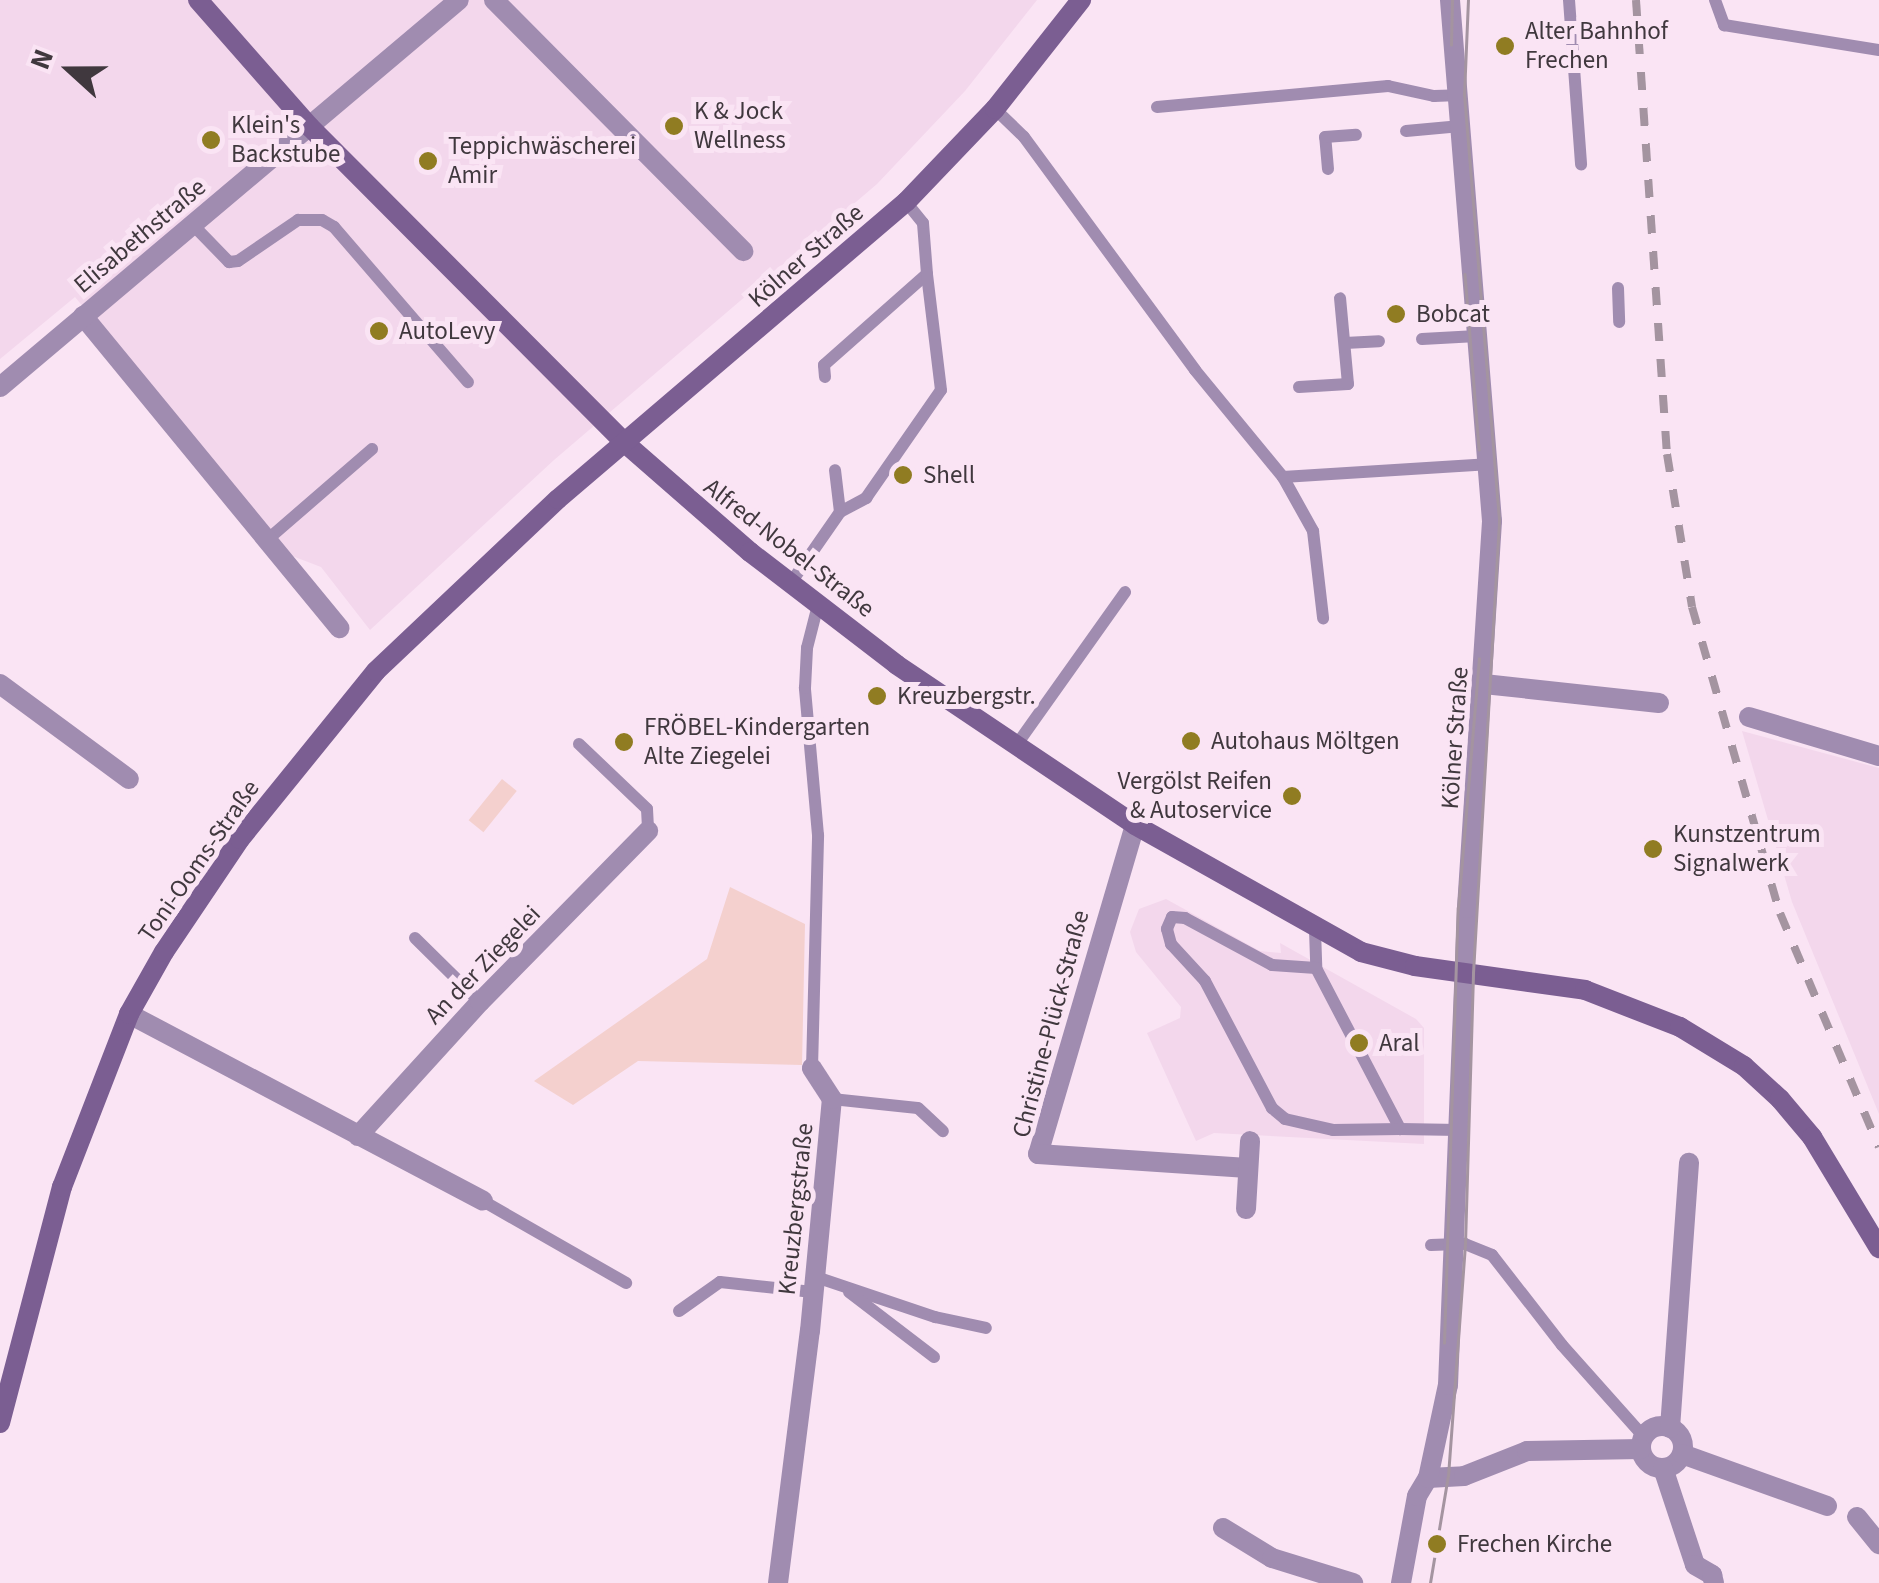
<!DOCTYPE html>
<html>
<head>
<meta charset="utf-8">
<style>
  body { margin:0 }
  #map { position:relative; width:1879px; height:1583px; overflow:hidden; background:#fae4f4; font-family:"Source Sans 3",sans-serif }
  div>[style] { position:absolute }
  .built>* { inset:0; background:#f3d7ec }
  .green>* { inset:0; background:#f4d0ce; transform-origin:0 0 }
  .lane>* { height:12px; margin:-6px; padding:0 6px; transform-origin:6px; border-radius:6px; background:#a08cb0 }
  .street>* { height:20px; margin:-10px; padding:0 10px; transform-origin:10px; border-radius:10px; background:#a08cb0 }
  .street>.ring { margin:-10px; padding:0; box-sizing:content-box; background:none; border:20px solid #a08cb0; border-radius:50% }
  .secondary>* { height:20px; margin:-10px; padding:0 10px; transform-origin:10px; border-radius:10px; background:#7b5e92 }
  .tram>* { height:2.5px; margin:-1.25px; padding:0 1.25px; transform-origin:1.25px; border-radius:1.25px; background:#a494a0 }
  .rail>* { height:8px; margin-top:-4px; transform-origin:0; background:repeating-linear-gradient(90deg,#a494a0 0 18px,transparent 0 36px) }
  .dots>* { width:28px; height:28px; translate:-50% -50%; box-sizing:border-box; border:5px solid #fae4f4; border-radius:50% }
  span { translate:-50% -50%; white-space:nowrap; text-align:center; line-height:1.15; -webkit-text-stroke:10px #fae4f4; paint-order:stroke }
  .poi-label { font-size:25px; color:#40383e }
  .left { translate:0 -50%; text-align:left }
  .right { translate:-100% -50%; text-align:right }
  .street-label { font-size:25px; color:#40383e }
  .north { position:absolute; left:20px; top:20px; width:100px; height:100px; -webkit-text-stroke:8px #fae4f4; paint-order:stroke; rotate:291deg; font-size:28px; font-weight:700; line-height:40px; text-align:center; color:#40383e }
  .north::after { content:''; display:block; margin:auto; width:35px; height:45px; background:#40383e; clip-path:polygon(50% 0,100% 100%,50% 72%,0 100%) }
</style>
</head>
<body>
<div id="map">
  <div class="built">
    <i style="clip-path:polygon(0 0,1037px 0,965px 91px,877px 184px,554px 460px,370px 630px,321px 567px,287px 554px,75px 297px,0 359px)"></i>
    <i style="clip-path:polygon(1742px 731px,1879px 768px,1879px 1114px,1792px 902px)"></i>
    <i style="clip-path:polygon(1166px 899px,1260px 951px,1281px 953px,1280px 943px,1416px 1019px,1424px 1028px,1424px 1144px,1214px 1133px,1196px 1141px,1147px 1033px,1180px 1018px,1181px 1007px,1136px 952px,1130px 932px,1139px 909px)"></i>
  </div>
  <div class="green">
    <i style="left:502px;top:779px;width:19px;height:53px;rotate:39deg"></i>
    <i style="clip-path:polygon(730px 887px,805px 924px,802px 1065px,638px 1061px,573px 1105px,534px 1081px,707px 959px)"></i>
  </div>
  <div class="lane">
    <i style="left:1569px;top:0;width:165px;rotate:85.8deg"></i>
    <i style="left:1715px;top:0;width:27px;rotate:70deg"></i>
    <i style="left:1724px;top:25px;width:157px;rotate:9.2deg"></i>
    <i style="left:1157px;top:107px;width:232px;rotate:-5.2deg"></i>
    <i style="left:1388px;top:86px;width:47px;rotate:12.3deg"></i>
    <i style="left:1434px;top:96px;width:25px;rotate:-2deg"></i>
    <i style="left:995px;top:109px;width:40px;rotate:44deg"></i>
    <i style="left:1024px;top:137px;width:289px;rotate:53.7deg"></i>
    <i style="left:1195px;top:370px;width:139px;rotate:50.6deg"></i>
    <i style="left:1283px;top:477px;width:204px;rotate:-3.6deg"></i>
    <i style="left:1406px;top:131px;width:55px;rotate:-5.2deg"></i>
    <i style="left:1328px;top:169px;width:32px;rotate:-95deg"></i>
    <i style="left:1325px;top:137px;width:31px;rotate:-4deg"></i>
    <i style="left:193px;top:225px;width:52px;rotate:45.8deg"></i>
    <i style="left:229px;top:262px;width:9px;rotate:-6deg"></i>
    <i style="left:238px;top:261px;width:73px;rotate:-34.3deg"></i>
    <i style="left:298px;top:220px;width:24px"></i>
    <i style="left:322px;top:220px;width:14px;rotate:30deg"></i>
    <i style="left:334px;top:227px;width:205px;rotate:49.2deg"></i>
    <i style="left:1618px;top:288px;width:34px;rotate:88deg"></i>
    <i style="left:1422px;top:339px;width:55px;rotate:-3.1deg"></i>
    <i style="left:1345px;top:343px;width:34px;rotate:-3deg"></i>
    <i style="left:825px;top:377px;width:12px;rotate:-95deg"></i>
    <i style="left:824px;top:365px;width:137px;rotate:-41.5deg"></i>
    <i style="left:927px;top:274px;width:51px;rotate:-94.5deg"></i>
    <i style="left:923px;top:223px;width:27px;rotate:-129deg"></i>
    <i style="left:1299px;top:387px;width:49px;rotate:-3.5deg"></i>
    <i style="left:1348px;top:384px;width:86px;rotate:-95.3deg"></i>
    <i style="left:1283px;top:477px;width:62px;rotate:60.9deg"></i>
    <i style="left:1313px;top:531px;width:88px;rotate:83.4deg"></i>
    <i style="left:840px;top:512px;width:30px;rotate:-28deg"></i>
    <i style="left:866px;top:498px;width:131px;rotate:-55.2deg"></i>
    <i style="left:941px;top:390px;width:117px;rotate:-96.9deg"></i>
    <i style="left:267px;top:540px;width:139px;rotate:-40.9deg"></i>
    <i style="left:790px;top:584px;width:88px;rotate:-55.2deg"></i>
    <i style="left:840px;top:512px;width:42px;rotate:-96.8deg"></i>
    <i style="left:579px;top:744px;width:94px;rotate:43.7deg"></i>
    <i style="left:647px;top:809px;width:22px;rotate:87deg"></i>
    <i style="left:1015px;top:747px;width:190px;rotate:-54.6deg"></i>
    <i style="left:1315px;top:930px;width:38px;rotate:88deg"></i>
    <i style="left:1316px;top:968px;width:182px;rotate:62.4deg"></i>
    <i style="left:1400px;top:1129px;width:59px;rotate:1deg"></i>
    <i style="left:415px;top:938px;width:91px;rotate:44.6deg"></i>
    <i style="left:1316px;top:968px;width:44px;rotate:-176.1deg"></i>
    <i style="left:1272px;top:965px;width:99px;rotate:-151.6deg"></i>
    <i style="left:1185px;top:918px;width:13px;rotate:-176deg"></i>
    <i style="left:1172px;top:917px;width:13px;rotate:113deg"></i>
    <i style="left:1167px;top:929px;width:16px;rotate:75deg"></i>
    <i style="left:1171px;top:944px;width:50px;rotate:47.4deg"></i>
    <i style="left:1205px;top:981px;width:144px;rotate:62.2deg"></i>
    <i style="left:1272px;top:1108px;width:17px;rotate:40deg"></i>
    <i style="left:1285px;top:1119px;width:49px;rotate:12.9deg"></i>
    <i style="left:1333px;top:1130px;width:67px;rotate:-0.9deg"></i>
    <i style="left:812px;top:1068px;width:233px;rotate:-88.5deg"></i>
    <i style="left:818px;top:835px;width:148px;rotate:-95.1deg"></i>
    <i style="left:805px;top:688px;width:40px;rotate:-87.1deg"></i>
    <i style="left:807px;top:648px;width:44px;rotate:-75.7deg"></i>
    <i style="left:832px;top:1099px;width:86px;rotate:6deg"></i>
    <i style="left:918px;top:1108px;width:34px;rotate:43deg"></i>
    <i style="left:483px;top:1201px;width:165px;rotate:29.8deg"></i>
    <i style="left:1431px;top:1245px;width:34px;rotate:-2deg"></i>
    <i style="left:1465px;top:1244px;width:29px;rotate:22deg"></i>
    <i style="left:1492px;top:1255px;width:114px;rotate:52.1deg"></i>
    <i style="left:1562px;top:1345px;width:123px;rotate:48.3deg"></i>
    <i style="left:813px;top:1276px;width:129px;rotate:18.6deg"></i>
    <i style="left:935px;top:1317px;width:52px;rotate:12.2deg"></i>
    <i style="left:849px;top:1292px;width:107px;rotate:37.4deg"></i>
    <i style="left:679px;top:1311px;width:50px;rotate:-35.3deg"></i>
    <i style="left:720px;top:1282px;width:93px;rotate:6.2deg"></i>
  </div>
  <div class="street">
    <i style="left:494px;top:0;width:354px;rotate:45.2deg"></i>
    <i style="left:83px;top:316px;width:404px;rotate:50.6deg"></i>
    <i style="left:0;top:387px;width:600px;rotate:-40.14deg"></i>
    <i style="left:0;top:684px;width:160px;rotate:36.4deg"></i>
    <i style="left:1484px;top:684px;width:176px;rotate:6.2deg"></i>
    <i style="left:1749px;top:717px;width:136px;rotate:16.7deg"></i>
    <i style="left:1135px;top:825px;width:343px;rotate:106.4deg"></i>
    <i style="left:1038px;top:1154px;width:210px;rotate:3.8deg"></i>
    <i style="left:129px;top:1014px;width:400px;rotate:27.8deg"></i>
    <i style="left:358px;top:1136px;width:181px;rotate:-47.7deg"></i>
    <i style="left:480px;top:1002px;width:240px;rotate:-45.5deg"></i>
    <i style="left:1246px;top:1209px;width:68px;rotate:-86.6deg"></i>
    <i class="ring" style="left:1641px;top:1426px;width:22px;height:22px"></i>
    <i style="left:1670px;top:1428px;width:266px;rotate:-85.9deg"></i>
    <i style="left:1682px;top:1454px;width:154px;rotate:19.7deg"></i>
    <i style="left:1663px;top:1468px;width:102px;rotate:71.7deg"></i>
    <i style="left:1695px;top:1565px;width:20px;rotate:30deg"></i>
    <i style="left:1712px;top:1575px;width:8px;rotate:76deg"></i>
    <i style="left:1428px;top:1478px;width:36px;rotate:-3deg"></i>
    <i style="left:1464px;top:1476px;width:68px;rotate:-21.6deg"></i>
    <i style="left:1527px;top:1451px;width:114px;rotate:-1deg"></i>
    <i style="left:1857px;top:1517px;width:35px;rotate:51deg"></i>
    <i style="left:1223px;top:1528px;width:57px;rotate:31.5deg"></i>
    <i style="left:1272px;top:1558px;width:85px;rotate:17.2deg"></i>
    <i style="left:778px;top:1583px;width:254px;rotate:-82.8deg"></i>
    <i style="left:810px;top:1331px;width:233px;rotate:-84.6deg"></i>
    <i style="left:832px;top:1099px;width:37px;rotate:-123deg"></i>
    <i style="left:1401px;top:1583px;width:88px;rotate:-79.6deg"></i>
    <i style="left:1417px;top:1496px;width:21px;rotate:-59deg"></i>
    <i style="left:1428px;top:1478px;width:95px;rotate:-77.9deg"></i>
    <i style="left:1448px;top:1385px;width:477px;rotate:-87.7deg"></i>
    <i style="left:1467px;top:908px;width:388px;rotate:-86.3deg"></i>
    <i style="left:1492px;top:521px;width:523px;rotate:-94.61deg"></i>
  </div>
  <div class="secondary">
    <i style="left:198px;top:0;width:169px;rotate:48.6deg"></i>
    <i style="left:310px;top:127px;width:446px;rotate:45.1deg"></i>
    <i style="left:625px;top:443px;width:166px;rotate:41.1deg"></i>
    <i style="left:750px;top:552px;width:185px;rotate:37.5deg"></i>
    <i style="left:897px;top:665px;width:287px;rotate:33.9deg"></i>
    <i style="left:1135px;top:825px;width:259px;rotate:29.3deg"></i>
    <i style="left:1361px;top:952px;width:56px;rotate:14.5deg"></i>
    <i style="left:1415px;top:966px;width:172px;rotate:8deg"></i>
    <i style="left:1585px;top:990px;width:102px;rotate:21.3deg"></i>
    <i style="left:1680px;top:1027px;width:75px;rotate:31.4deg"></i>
    <i style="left:1744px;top:1066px;width:49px;rotate:42.5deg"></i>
    <i style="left:1780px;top:1099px;width:50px;rotate:49.9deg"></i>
    <i style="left:1812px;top:1137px;width:130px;rotate:58.9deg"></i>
    <i style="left:0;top:1423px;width:244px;rotate:-75.3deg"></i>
    <i style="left:62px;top:1187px;width:186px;rotate:-68.8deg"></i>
    <i style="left:129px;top:1014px;width:71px;rotate:-60.6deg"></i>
    <i style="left:164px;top:952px;width:136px;rotate:-56.1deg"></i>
    <i style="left:240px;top:839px;width:216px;rotate:-51deg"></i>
    <i style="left:376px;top:671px;width:250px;rotate:-43.4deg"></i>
    <i style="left:558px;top:499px;width:458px;rotate:-40.5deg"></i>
    <i style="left:906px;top:202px;width:129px;rotate:-46.3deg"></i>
    <i style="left:995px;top:109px;width:139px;rotate:-51.7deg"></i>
  </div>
  <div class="tram">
    <i style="left:1451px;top:45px;width:45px;rotate:-88.7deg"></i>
    <i style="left:1465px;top:274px;width:176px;rotate:85.4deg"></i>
    <i style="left:1444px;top:1343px;width:435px;rotate:-88.2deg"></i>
    <i style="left:1458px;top:908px;width:250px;rotate:-85.2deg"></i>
    <i style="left:1430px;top:1583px;width:109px;rotate:-80.5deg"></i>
    <i style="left:1448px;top:1476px;width:233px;rotate:-85.8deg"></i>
    <i style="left:1465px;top:1244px;width:271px;rotate:-88.3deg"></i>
    <i style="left:1473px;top:973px;width:454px;rotate:-86.7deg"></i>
    <i style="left:1499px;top:520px;width:426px;rotate:-94.7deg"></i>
    <i style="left:1464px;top:95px;width:95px;rotate:-87.6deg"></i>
  </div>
  <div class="rail">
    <i style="left:1636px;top:0;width:455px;rotate:86.1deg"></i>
    <i style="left:1667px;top:454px;width:155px;rotate:80.7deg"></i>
    <i style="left:1692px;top:607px;width:318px;rotate:74deg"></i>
    <i style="left:1780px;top:913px;width:254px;rotate:67.1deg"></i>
  </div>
  <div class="dots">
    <i style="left:1505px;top:46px;background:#907c22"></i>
    <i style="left:674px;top:126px;background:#907c22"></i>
    <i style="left:211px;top:140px;background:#907c22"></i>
    <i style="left:428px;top:161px;background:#907c22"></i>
    <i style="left:1396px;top:314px;background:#907c22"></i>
    <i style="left:379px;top:331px;background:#907c22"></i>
    <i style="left:903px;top:475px;background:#907c22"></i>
    <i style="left:877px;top:696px;background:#907c22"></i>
    <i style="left:1191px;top:741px;background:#907c22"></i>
    <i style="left:624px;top:742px;background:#907c22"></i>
    <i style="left:1292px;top:796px;background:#907c22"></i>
    <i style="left:1653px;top:849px;background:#907c22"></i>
    <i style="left:1359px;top:1043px;background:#907c22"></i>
    <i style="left:1437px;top:1544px;background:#907c22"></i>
  </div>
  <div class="poi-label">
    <span class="left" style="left:1525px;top:46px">Alter Bahnhof<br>Frechen</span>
    <span class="left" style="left:694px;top:126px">K &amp; Jock<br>Wellness</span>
    <span class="left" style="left:231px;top:140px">Klein's<br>Backstube</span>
    <span class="left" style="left:448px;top:161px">Teppichwäscherei<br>Amir</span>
    <span class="left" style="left:1416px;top:314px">Bobcat</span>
    <span class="left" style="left:399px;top:331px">AutoLevy</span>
    <span class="left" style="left:923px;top:475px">Shell</span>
    <span class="left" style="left:897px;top:696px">Kreuzbergstr.</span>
    <span class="left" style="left:644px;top:742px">FRÖBEL-Kindergarten<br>Alte Ziegelei</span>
    <span class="left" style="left:1211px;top:741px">Autohaus Möltgen</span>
    <span class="right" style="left:1272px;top:796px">Vergölst Reifen<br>&amp; Autoservice</span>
    <span class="left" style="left:1673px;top:849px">Kunstzentrum<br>Signalwerk</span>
    <span class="left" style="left:1379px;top:1043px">Aral</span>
    <span class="left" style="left:1457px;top:1544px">Frechen Kirche</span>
  </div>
  <div class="street-label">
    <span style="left:140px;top:236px;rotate:-40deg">Elisabethstraße</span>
    <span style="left:806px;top:256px;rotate:-41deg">Kölner Straße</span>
    <span style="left:789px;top:548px;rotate:38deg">Alfred-Nobel-Straße</span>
    <span style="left:1455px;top:738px;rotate:-86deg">Kölner Straße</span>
    <span style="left:199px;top:861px;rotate:-55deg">Toni-Ooms-Straße</span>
    <span style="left:483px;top:965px;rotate:-46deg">An der Ziegelei</span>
    <span style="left:1051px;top:1024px;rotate:-75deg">Christine-Plück-Straße</span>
    <span style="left:796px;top:1209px;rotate:-84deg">Kreuzbergstraße</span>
  </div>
  <div class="north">N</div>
</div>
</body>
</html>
